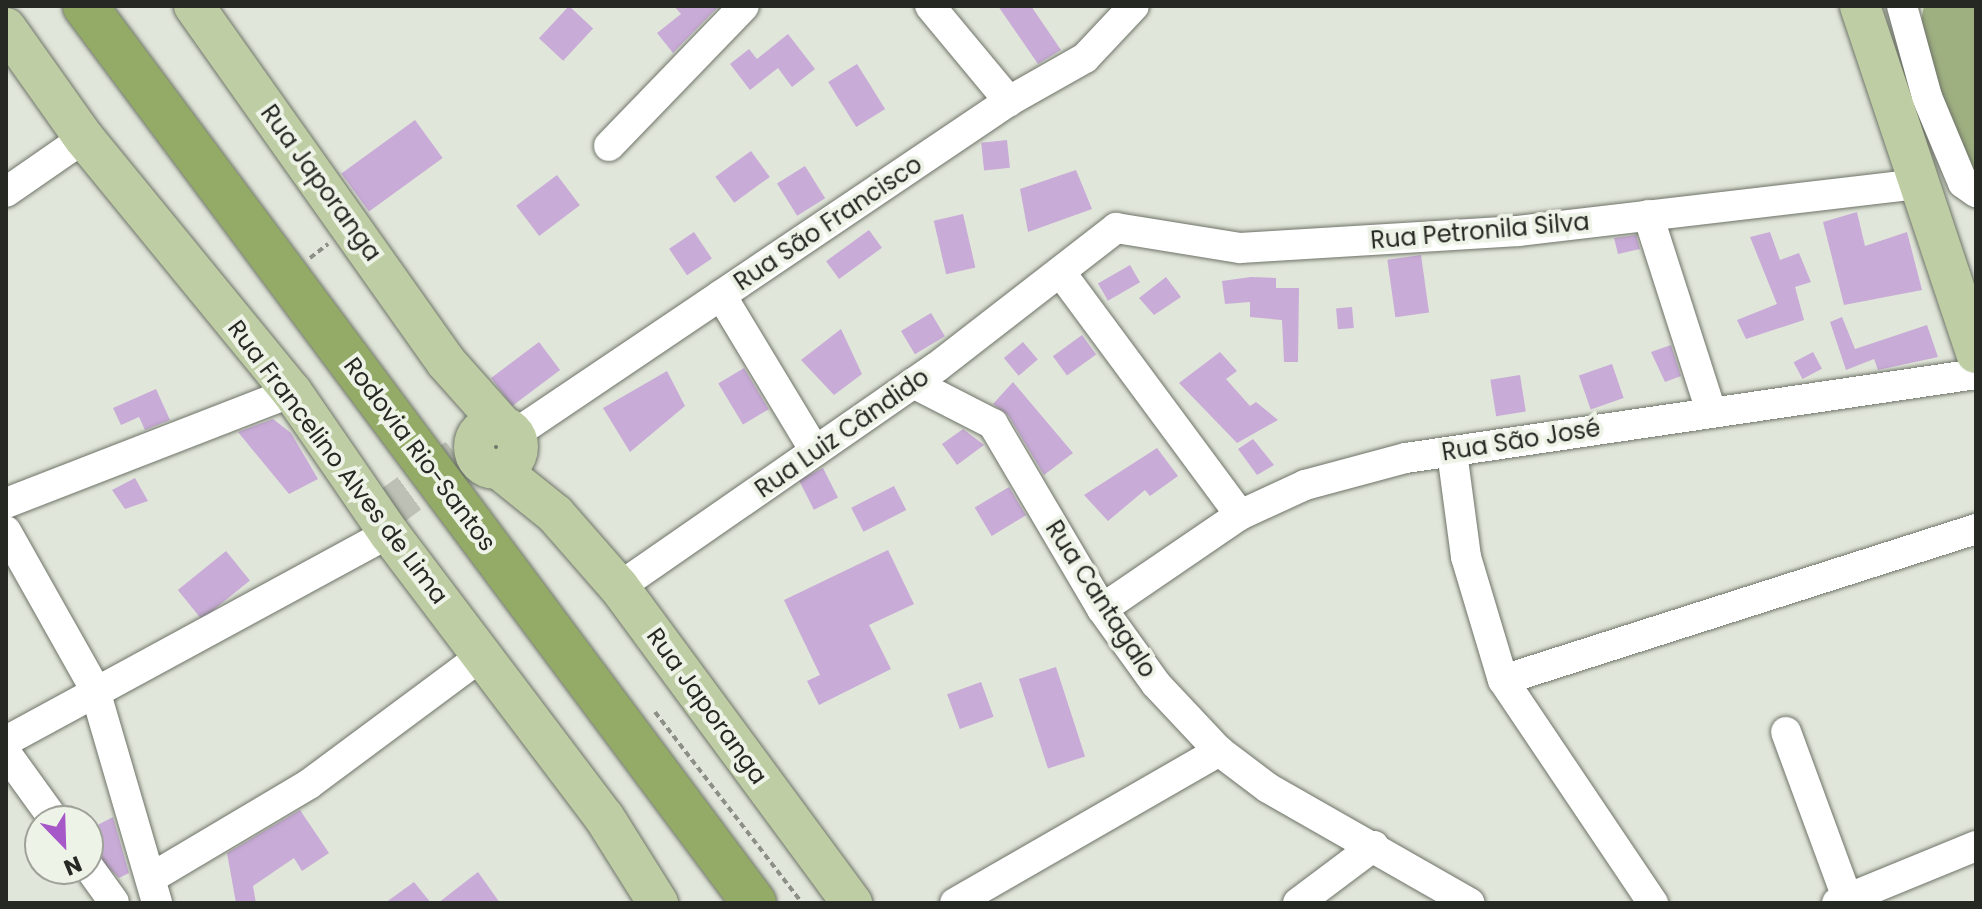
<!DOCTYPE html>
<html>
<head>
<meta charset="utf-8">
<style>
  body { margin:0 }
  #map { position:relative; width:1982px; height:909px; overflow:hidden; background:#e1e6da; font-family:Poppins,sans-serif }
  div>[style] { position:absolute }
  .forest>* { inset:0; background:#9eaf80 }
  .building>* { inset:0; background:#c8abd7; transform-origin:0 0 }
  .major-tunnel>* { height:40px; margin-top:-20px; transform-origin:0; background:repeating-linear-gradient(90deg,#bcc0b5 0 40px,transparent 0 60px) }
  .path>* { height:4px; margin-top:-2px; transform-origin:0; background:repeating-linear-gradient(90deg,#8c8f86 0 6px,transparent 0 10px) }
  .roads { filter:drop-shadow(0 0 2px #6e7368) drop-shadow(0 0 2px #6e7368) }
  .minor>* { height:30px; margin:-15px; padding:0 15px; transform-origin:15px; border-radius:15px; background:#fff }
  .major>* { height:40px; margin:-20px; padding:0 20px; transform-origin:20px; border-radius:20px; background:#becda4 }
  .major>.ring { margin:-20px; padding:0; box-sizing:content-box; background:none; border:40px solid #becda4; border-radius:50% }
  .highway>* { height:44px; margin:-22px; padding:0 22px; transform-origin:22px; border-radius:22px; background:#93ab67 }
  span { translate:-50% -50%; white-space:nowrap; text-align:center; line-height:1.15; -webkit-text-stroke:8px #eef3e7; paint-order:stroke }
  .street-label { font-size:24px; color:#262823 }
  .frame { position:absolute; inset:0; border:8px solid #262823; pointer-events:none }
  .north { position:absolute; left:24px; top:805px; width:80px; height:80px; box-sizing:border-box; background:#eef3e7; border:2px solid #9ea299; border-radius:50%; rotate:157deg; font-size:22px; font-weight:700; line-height:32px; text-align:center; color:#262823 }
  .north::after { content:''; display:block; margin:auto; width:28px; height:36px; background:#a657c8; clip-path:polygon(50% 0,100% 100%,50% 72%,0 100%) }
</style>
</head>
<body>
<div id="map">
  <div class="forest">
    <i style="clip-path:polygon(1924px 6px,1976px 6px,1976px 175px,1950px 129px,1919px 31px)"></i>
  </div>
  <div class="building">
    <i style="left:569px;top:6px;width:33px;height:44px;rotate:43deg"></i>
    <i style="clip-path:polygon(674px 6px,719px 6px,673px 53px,657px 33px,681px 14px)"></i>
    <i style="clip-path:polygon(998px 6px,1031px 6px,1061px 50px,1038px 64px)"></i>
    <i style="clip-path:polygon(788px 34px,815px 69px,792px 87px,778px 68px,750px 90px,730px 64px,749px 49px,757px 59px)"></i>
    <i style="left:857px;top:64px;width:53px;height:34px;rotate:58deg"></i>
    <i style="left:415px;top:120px;width:47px;height:91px;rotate:54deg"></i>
    <i style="left:1007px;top:140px;width:28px;height:26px;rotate:84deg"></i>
    <i style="left:751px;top:151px;width:32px;height:44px;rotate:54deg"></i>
    <i style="left:805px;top:166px;width:38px;height:33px;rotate:58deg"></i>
    <i style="clip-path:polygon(1076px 170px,1092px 209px,1028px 232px,1020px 189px)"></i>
    <i style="left:557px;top:175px;width:38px;height:51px;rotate:53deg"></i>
    <i style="clip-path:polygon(1857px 212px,1865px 246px,1907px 232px,1922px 290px,1844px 305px,1823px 222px)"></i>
    <i style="left:963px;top:214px;width:55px;height:30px;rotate:77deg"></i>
    <i style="left:869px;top:230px;width:22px;height:53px;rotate:54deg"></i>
    <i style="left:694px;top:232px;width:32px;height:30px;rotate:56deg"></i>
    <i style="clip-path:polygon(1770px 232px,1780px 260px,1799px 253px,1811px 282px,1795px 287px,1804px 320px,1746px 339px,1737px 320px,1777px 304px,1750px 237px)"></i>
    <i style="clip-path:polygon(1636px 235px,1640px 249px,1618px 254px,1614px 238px)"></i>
    <i style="left:1421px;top:255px;width:58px;height:34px;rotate:82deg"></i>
    <i style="left:1130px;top:265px;width:20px;height:37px;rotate:60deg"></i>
    <i style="clip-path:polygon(1166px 277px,1181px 297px,1154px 315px,1139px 298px)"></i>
    <i style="clip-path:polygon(1251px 277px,1276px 278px,1276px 288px,1299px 288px,1298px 362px,1284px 362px,1282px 320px,1250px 317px,1250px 302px,1225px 304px,1222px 281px)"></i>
    <i style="left:1352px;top:307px;width:21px;height:16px;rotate:85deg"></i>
    <i style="left:931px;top:313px;width:27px;height:35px;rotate:59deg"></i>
    <i style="clip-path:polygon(1842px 317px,1855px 349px,1927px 325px,1938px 357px,1878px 370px,1874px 359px,1846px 370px,1830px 322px)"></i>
    <i style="clip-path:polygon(841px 329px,862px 374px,834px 395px,801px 360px)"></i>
    <i style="left:1082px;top:335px;width:24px;height:36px;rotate:54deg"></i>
    <i style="left:539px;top:342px;width:35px;height:60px;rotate:53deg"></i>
    <i style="left:1023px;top:342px;width:23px;height:25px;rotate:50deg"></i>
    <i style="clip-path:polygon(1671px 345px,1681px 376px,1665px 382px,1651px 352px)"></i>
    <i style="clip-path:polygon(1220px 352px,1237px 371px,1226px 379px,1250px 406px,1256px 402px,1278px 420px,1237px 443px,1179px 383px)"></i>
    <i style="left:1813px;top:352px;width:19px;height:22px;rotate:62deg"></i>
    <i style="left:1612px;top:364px;width:36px;height:35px;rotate:71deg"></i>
    <i style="left:744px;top:368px;width:48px;height:30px;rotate:59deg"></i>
    <i style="clip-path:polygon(667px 371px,685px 406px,630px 452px,603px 408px)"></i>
    <i style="left:1520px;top:375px;width:37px;height:30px;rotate:81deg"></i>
    <i style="clip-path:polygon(1013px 382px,1073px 453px,1044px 475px,1008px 415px,993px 404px)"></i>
    <i style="clip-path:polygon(156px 389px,170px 420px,145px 430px,139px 417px,121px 425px,113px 408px)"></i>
    <i style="clip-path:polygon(273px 419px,291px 433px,318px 479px,289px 494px,238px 432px)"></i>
    <i style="clip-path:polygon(963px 429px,984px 445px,957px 465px,942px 444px)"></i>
    <i style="clip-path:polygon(1253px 439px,1274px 465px,1257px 475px,1238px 449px)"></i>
    <i style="clip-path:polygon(1157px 448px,1178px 476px,1150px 496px,1145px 490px,1108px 521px,1084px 495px)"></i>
    <i style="left:823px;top:468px;width:33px;height:27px;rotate:63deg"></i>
    <i style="clip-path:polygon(135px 478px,148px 501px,125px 509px,112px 490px)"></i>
    <i style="left:894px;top:486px;width:27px;height:48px;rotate:63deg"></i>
    <i style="left:1009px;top:487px;width:33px;height:40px;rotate:59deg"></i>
    <i style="clip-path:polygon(888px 550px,914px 604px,869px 625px,891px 669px,819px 705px,807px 681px,820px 675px,784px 600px)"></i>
    <i style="left:226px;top:551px;width:38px;height:62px;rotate:51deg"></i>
    <i style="left:1056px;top:667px;width:94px;height:39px;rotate:72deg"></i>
    <i style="left:981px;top:682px;width:37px;height:36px;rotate:70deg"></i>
    <i style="clip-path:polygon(300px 810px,329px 853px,302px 871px,294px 858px,253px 886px,256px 903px,236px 903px,227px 853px)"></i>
    <i style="clip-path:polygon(113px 817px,129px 873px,119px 878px,88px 848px,88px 830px)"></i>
    <i style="clip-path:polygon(478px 872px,500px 903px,438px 903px)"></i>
    <i style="clip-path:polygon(414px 882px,431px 903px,385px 903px)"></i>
  </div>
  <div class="major-tunnel">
    <i style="left:377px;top:517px;width:120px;rotate:-36.2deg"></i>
  </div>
  <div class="path">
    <i style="left:310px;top:258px;width:23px;rotate:-38deg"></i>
    <i style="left:655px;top:712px;width:241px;rotate:52.4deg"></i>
  </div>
  <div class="roads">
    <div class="minor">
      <i style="left:930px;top:6px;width:124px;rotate:50.3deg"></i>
      <i style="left:1902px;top:6px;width:94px;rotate:74.6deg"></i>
      <i style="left:1927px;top:97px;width:93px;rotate:67.3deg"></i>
      <i style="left:1963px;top:183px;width:16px;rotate:35deg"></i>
      <i style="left:609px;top:146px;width:194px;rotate:-46deg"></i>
      <i style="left:6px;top:192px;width:95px;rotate:-34.7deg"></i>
      <i style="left:1648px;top:215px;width:203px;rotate:72.2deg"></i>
      <i style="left:1061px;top:273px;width:301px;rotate:53.5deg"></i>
      <i style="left:721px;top:295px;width:182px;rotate:58.9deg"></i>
      <i style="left:913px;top:383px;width:90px;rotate:27.1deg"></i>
      <i style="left:993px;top:424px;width:215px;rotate:59.5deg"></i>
      <i style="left:1102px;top:609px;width:92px;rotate:54.2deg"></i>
      <i style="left:1156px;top:684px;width:92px;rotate:46.8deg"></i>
      <i style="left:1219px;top:751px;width:61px;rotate:37.1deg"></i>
      <i style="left:1268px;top:788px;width:232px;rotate:29.7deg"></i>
      <i style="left:515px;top:434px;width:596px;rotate:-33.98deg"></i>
      <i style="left:1009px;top:101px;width:87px;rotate:-29.5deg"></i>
      <i style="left:1085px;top:58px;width:71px;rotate:-46.7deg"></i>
      <i style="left:1452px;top:452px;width:106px;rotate:82.4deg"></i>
      <i style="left:1466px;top:557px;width:128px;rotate:73.3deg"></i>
      <i style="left:1503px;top:680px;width:269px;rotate:56.1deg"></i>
      <i style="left:6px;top:503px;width:307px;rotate:-21.2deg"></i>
      <i style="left:6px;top:531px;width:179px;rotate:60.6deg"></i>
      <i style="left:94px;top:687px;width:225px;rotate:73.7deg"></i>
      <i style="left:619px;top:587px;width:387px;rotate:-34.7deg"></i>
      <i style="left:937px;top:367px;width:227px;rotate:-37.8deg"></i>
      <i style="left:1116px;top:228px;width:126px;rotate:9.2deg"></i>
      <i style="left:1240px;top:248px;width:279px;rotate:-3.5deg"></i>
      <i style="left:1518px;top:231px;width:402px;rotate:-6.7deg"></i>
      <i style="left:1102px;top:609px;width:167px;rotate:-34.3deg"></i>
      <i style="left:1240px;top:515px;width:72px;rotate:-24.8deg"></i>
      <i style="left:1305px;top:485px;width:105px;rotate:-15deg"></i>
      <i style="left:1406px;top:458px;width:576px;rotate:-8.38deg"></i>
      <i style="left:1503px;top:680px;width:497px;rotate:-17.7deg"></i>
      <i style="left:1786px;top:732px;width:177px;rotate:69.8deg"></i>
      <i style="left:6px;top:741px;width:436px;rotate:-28.5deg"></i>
      <i style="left:6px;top:753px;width:84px;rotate:54.2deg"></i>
      <i style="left:88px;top:866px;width:44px;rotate:54.2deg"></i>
      <i style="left:151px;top:878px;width:184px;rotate:-30.7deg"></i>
      <i style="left:309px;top:784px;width:217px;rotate:-36.6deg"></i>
      <i style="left:955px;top:903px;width:305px;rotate:-29.9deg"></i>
      <i style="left:1298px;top:903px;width:95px;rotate:-36.9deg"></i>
      <i style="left:1837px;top:903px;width:150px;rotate:-22.3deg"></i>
    </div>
    <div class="major">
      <i style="left:194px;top:6px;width:436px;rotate:54.7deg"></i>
      <i style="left:446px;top:362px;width:84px;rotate:48.4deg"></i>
      <i style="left:1860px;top:6px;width:366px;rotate:71.5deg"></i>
      <i style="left:6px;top:28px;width:135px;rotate:54.7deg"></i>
      <i style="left:84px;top:138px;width:328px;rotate:50.7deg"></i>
      <i style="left:292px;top:392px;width:171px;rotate:55.5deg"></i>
      <i style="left:389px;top:533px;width:356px;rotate:52.9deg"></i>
      <i style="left:604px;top:817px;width:102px;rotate:57.9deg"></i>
      <i class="ring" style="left:474px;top:425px;width:4px;height:4px"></i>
      <i style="left:499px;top:469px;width:72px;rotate:38.8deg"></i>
      <i style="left:555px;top:514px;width:97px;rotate:48.8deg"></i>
      <i style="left:619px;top:587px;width:393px;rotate:53.6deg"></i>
    </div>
    <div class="highway">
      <i style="left:85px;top:6px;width:1119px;rotate:53.28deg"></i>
    </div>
  </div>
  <div class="street-label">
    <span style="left:321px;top:183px;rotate:54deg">Rua Japoranga</span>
    <span style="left:828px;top:223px;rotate:-34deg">Rua São Francisco</span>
    <span style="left:1480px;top:231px;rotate:-5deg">Rua Petronila Silva</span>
    <span style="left:842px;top:433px;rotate:-35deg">Rua Luiz Cândido</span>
    <span style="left:1521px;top:440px;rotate:-9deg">Rua São José</span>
    <span style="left:420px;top:454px;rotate:53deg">Rodovia Rio-Santos</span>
    <span style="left:338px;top:462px;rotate:53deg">Rua Francelino Alves de Lima</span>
    <span style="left:1101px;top:599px;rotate:57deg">Rua Cantagalo</span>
    <span style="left:707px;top:706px;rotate:54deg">Rua Japoranga</span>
  </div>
  <div class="frame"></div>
  <div class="north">N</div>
</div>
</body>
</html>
